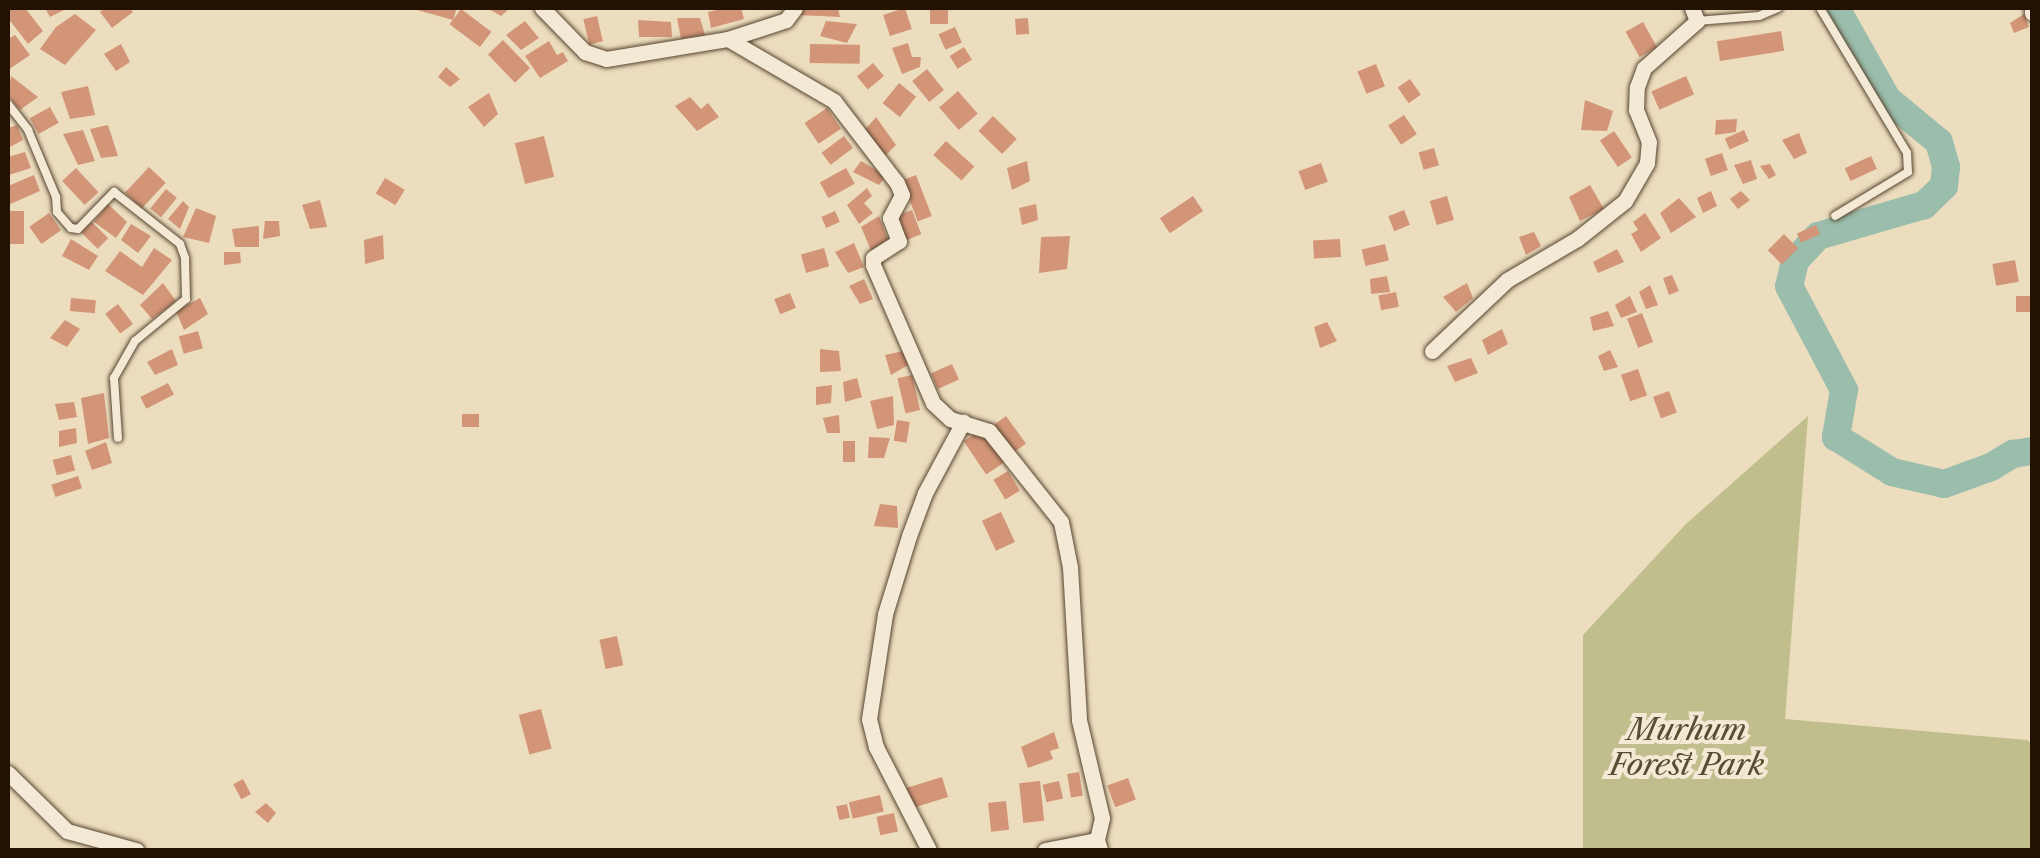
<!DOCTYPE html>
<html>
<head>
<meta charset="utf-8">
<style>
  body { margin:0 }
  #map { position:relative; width:2040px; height:858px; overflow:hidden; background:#edddbf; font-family:"Libre Caslon Text",serif }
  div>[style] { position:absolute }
  .green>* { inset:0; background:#c0be8c }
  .river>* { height:28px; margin:-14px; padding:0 14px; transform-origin:14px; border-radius:14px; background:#9abdac }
  .building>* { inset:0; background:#d39577; transform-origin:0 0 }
  .roads { filter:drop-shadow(0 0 2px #564530) drop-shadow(0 0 2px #564530) }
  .lane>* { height:8px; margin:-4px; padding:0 4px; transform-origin:4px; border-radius:4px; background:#f3e9d5 }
  .street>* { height:15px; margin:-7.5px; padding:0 7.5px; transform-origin:7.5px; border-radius:7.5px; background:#f3e9d5 }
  span { translate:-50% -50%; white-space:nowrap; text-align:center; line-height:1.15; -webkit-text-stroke:8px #f3e9d5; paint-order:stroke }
  .park-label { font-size:30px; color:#5a4e32; font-style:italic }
  .frame { position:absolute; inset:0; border:10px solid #231201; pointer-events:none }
</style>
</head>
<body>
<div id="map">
  <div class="green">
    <i style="clip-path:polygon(1808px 416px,1785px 719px,2027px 740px,2032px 744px,2032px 850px,1583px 850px,1583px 635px,1686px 524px)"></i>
  </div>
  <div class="river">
    <i style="left:1836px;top:8px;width:104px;rotate:60.7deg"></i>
    <i style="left:1887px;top:99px;width:67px;rotate:39.6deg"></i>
    <i style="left:1939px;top:142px;width:26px;rotate:74deg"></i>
    <i style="left:1946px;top:167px;width:19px;rotate:96deg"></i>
    <i style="left:1944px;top:186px;width:28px;rotate:136deg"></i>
    <i style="left:1924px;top:205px;width:110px;rotate:163.7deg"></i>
    <i style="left:1818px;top:236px;width:34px;rotate:133deg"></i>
    <i style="left:1795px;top:261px;width:26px;rotate:103deg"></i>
    <i style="left:1789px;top:286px;width:118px;rotate:62.1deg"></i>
    <i style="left:1844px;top:390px;width:48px;rotate:99.7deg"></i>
    <i style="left:1836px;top:437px;width:66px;rotate:32deg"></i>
    <i style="left:1892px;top:472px;width:53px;rotate:13deg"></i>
    <i style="left:1944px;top:484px;width:50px;rotate:-19.9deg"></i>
    <i style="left:1991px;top:467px;width:26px;rotate:-31deg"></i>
    <i style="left:2013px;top:454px;width:19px;rotate:-9deg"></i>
  </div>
  <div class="building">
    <i style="clip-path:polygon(8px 8px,25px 8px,43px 31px,28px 44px,8px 18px)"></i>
    <i style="clip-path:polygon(45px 8px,68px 8px,50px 17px)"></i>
    <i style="clip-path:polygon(105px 8px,129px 8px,133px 12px,112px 28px,100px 12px)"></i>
    <i style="clip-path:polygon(410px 8px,457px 8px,453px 20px)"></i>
    <i style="clip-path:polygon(487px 8px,510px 8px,501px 16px)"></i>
    <i style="clip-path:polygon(726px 8px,741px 8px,744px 19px,711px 28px,708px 12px)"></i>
    <i style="clip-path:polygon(798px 8px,838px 8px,840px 17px,798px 15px)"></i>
    <i style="left:905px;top:8px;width:22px;height:23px;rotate:72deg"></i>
    <i style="left:930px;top:8px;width:18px;height:16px"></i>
    <i style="left:461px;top:9px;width:38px;height:19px;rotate:37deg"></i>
    <i style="clip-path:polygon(75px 14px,96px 30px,65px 65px,40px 49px,56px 27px)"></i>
    <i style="clip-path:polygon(2024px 14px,2029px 27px,2014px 33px,2010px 23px)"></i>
    <i style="left:597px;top:16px;width:26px;height:14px;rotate:77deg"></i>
    <i style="clip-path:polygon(677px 18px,700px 18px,705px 35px,681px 39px)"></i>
    <i style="left:1028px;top:18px;width:16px;height:13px;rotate:86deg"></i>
    <i style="clip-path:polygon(638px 20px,671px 22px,672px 37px,639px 37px)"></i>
    <i style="clip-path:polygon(525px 21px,539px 38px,521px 50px,506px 35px)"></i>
    <i style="clip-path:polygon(826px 21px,857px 24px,847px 43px,820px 36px)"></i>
    <i style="left:1643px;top:22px;width:29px;height:20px;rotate:61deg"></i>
    <i style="left:955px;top:27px;width:17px;height:18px;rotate:66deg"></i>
    <i style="left:1781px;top:31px;width:20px;height:65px;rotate:81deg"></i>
    <i style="clip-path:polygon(15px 35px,30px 55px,8px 70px,8px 39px)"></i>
    <i style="left:503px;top:40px;width:39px;height:21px;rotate:46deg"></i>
    <i style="clip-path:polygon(549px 41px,557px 55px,563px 52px,568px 61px,540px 78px,525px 56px)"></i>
    <i style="clip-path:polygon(908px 43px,912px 57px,921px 57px,920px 67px,902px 74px,892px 48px)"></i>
    <i style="clip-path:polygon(121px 44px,130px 62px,116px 71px,104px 54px)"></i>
    <i style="left:810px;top:44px;width:50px;height:19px;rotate:1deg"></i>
    <i style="left:964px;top:47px;width:15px;height:17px;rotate:58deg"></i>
    <i style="left:873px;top:63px;width:17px;height:21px;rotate:50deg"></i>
    <i style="left:1376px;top:64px;width:24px;height:20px;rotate:68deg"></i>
    <i style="clip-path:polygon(446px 67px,460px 79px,450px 87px,438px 77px)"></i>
    <i style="left:927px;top:69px;width:27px;height:19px;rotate:51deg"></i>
    <i style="clip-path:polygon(11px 76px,38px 97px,20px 110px,8px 95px)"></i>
    <i style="left:1686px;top:76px;width:20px;height:38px;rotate:66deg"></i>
    <i style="left:1410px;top:79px;width:19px;height:15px;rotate:55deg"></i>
    <i style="left:899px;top:83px;width:22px;height:26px;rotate:39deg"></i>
    <i style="clip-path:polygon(88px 86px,95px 115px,70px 119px,61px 92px)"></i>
    <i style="left:958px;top:91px;width:30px;height:25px;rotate:49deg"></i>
    <i style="clip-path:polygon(489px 93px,498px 114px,484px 127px,468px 107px)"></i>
    <i style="clip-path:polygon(690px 97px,701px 109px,708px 103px,719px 117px,697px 131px,675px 106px)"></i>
    <i style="clip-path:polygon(1585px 100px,1613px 111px,1607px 131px,1581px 130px)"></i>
    <i style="left:50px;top:107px;width:18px;height:23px;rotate:61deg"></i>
    <i style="left:827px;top:108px;width:25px;height:27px;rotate:56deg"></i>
    <i style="left:1404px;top:115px;width:23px;height:19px;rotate:56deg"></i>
    <i style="left:993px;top:116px;width:33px;height:21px;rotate:44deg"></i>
    <i style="clip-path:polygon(876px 117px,896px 145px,882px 159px,863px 132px)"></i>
    <i style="clip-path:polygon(1737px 119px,1736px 132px,1715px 135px,1716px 120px)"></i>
    <i style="clip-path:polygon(17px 125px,23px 140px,8px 148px,8px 128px)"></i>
    <i style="clip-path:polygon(108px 125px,118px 156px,101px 158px,90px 129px)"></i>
    <i style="clip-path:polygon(83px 130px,95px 161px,78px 165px,63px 134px)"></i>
    <i style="left:1744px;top:130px;width:12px;height:21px;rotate:66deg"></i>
    <i style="left:1614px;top:131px;width:32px;height:17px;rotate:56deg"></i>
    <i style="clip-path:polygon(1799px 133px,1807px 153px,1794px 159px,1782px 140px)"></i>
    <i style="left:544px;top:136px;width:42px;height:30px;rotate:76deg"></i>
    <i style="left:844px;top:136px;width:15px;height:28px;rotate:53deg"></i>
    <i style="left:946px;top:141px;width:38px;height:19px;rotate:42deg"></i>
    <i style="left:1434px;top:148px;width:18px;height:16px;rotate:74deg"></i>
    <i style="clip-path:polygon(25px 152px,31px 168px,9px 175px,8px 157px)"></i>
    <i style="left:1722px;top:153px;width:18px;height:18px;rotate:71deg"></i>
    <i style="left:1871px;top:156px;width:14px;height:29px;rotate:65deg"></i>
    <i style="clip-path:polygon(1751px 160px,1757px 179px,1743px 184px,1734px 165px)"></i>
    <i style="clip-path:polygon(861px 161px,886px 176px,879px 185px,853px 172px)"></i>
    <i style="clip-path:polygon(1027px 161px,1030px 181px,1012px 190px,1007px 168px)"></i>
    <i style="left:1321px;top:163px;width:20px;height:24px;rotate:70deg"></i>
    <i style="clip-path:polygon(1770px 164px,1776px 175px,1769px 179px,1760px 166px)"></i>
    <i style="left:149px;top:167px;width:23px;height:35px;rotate:43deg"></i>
    <i style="left:76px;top:168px;width:33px;height:19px;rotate:47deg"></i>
    <i style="left:846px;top:168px;width:18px;height:30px;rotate:61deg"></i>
    <i style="clip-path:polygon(34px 175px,40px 191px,8px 205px,8px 186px)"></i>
    <i style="left:916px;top:175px;width:44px;height:15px;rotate:69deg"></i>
    <i style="left:385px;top:178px;width:23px;height:18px;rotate:31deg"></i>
    <i style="clip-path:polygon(1590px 185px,1604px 209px,1580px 221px,1569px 197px)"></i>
    <i style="clip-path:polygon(867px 188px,872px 196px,864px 203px,873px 213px,859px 224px,847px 205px)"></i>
    <i style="left:166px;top:189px;width:14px;height:25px;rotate:39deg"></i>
    <i style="clip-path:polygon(1711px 191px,1717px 206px,1703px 213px,1697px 198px)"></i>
    <i style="clip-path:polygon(1741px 191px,1750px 200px,1738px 209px,1730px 199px)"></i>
    <i style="left:1193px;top:196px;width:18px;height:40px;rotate:56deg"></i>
    <i style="left:1447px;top:196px;width:25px;height:18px;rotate:74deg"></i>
    <i style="clip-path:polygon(1679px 198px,1696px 217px,1671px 233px,1660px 213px)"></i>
    <i style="clip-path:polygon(320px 200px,327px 227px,310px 229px,302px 205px)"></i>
    <i style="clip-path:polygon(183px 201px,189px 207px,180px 229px,168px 219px)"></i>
    <i style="clip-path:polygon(108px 204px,127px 222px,116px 238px,94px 222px)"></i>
    <i style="clip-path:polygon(1036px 204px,1038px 220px,1022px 225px,1019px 208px)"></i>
    <i style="clip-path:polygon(196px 208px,216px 216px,209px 243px,183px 237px)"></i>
    <i style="left:912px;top:210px;width:26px;height:17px;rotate:69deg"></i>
    <i style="left:1404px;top:210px;width:16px;height:17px;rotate:68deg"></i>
    <i style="left:8px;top:211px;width:16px;height:33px"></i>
    <i style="left:835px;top:211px;width:12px;height:15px;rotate:66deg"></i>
    <i style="left:49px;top:213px;width:21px;height:24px;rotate:55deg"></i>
    <i style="clip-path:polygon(1645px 213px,1661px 238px,1641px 252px,1631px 234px,1638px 230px,1633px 222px)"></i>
    <i style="clip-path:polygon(879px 216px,888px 240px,871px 250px,861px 227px)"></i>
    <i style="clip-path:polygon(265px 221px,279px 221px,280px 236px,263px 239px)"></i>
    <i style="left:92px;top:222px;width:23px;height:15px;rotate:45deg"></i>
    <i style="clip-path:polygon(131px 224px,151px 236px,138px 253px,121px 240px)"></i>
    <i style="left:1816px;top:225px;width:10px;height:21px;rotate:66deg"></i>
    <i style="clip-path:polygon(259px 226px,259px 247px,235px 247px,232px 229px)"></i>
    <i style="clip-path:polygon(1534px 232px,1541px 246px,1526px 255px,1519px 237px)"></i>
    <i style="left:1784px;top:234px;width:20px;height:23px;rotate:45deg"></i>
    <i style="clip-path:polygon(383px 235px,384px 259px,365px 264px,364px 240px)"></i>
    <i style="clip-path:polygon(1070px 236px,1067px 269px,1039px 273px,1041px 237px)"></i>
    <i style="clip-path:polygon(71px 239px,98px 256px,89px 270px,62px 256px)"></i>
    <i style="left:1340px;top:239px;width:18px;height:27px;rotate:87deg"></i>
    <i style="clip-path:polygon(854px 243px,864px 267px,848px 273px,835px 252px)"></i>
    <i style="left:1385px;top:244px;width:17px;height:24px;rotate:77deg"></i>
    <i style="clip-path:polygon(154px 248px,172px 260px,143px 295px,105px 271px,120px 251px,142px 267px)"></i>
    <i style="left:824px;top:248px;width:19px;height:24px;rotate:74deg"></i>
    <i style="clip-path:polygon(1617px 249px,1624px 262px,1598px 273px,1593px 262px)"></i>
    <i style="clip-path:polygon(224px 252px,240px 252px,241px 263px,224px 265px)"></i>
    <i style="left:2015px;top:260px;width:22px;height:23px;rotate:80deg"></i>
    <i style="clip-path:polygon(1672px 275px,1679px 291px,1669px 295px,1663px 278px)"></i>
    <i style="clip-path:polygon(1387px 276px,1390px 292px,1371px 294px,1370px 279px)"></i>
    <i style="clip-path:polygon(864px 279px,873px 299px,860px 304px,849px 286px)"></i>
    <i style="clip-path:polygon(163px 283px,176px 301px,152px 319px,140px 305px)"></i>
    <i style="clip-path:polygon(1467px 283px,1473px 298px,1456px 312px,1443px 297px)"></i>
    <i style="clip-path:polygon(1650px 285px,1658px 305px,1646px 309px,1639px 292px)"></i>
    <i style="left:1396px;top:292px;width:15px;height:18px;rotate:79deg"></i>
    <i style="left:790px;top:293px;width:16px;height:17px;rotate:68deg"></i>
    <i style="clip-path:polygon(1630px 296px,1637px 312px,1621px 318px,1615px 305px)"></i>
    <i style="left:2016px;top:296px;width:14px;height:16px"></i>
    <i style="left:71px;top:298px;width:25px;height:13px;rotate:5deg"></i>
    <i style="clip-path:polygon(200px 298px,208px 314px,184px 330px,176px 311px)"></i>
    <i style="left:118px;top:304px;width:25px;height:16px;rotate:53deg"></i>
    <i style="clip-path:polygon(1608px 311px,1614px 326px,1593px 331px,1590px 317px)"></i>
    <i style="left:1642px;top:313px;width:31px;height:16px;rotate:69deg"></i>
    <i style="clip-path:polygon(65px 320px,80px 329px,67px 347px,50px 338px)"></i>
    <i style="clip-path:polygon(1327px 322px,1337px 341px,1320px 348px,1314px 327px)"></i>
    <i style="clip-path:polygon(1502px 329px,1508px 344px,1488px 355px,1482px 340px)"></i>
    <i style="left:198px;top:331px;width:18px;height:20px;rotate:74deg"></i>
    <i style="clip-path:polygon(172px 349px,178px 365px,155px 375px,147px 362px)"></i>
    <i style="clip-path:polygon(820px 349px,839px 351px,841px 371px,820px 372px)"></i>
    <i style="clip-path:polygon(1610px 350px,1618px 367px,1604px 371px,1598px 356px)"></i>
    <i style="clip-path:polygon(903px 351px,908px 365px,891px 375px,885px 355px)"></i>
    <i style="clip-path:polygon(1471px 358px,1478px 373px,1455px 382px,1447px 366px)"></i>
    <i style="left:952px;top:364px;width:17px;height:23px;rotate:66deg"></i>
    <i style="left:1638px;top:369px;width:28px;height:18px;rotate:71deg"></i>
    <i style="left:912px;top:375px;width:36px;height:15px;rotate:77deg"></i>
    <i style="clip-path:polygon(857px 378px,862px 397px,845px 402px,843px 382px)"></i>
    <i style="left:168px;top:383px;width:13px;height:31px;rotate:63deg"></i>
    <i style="clip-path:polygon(832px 385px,831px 403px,816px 405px,816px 387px)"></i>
    <i style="left:1669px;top:391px;width:23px;height:17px;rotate:70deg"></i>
    <i style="clip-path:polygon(104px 393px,109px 438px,88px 444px,81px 398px)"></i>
    <i style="clip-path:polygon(893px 396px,894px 425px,877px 429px,870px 401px)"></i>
    <i style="clip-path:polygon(74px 402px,77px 417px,59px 420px,55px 404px)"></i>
    <i style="left:462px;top:414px;width:17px;height:13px"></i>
    <i style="clip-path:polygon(839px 415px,840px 433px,827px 433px,823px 418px)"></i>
    <i style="left:1006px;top:416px;width:34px;height:17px;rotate:54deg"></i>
    <i style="left:897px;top:420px;width:13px;height:21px;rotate:9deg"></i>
    <i style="clip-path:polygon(76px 428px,77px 443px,59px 447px,59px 431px)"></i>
    <i style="left:982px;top:429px;width:40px;height:22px;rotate:56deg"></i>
    <i style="clip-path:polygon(869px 437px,890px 438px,884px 458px,868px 458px)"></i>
    <i style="left:843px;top:441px;width:12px;height:21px"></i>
    <i style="clip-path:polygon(106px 442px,112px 463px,92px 470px,85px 451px)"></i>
    <i style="left:71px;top:455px;width:16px;height:19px;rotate:75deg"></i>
    <i style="left:1008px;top:471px;width:23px;height:17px;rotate:59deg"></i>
    <i style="left:78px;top:476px;width:13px;height:28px;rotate:72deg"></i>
    <i style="clip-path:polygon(880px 504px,897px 506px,898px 528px,874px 526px)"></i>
    <i style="left:1001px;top:512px;width:33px;height:21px;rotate:65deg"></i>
    <i style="left:617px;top:636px;width:30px;height:18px;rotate:78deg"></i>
    <i style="left:541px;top:709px;width:41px;height:23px;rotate:75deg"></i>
    <i style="clip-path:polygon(1054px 732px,1059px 748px,1050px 751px,1053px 759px,1028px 768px,1021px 747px)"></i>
    <i style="left:1079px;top:772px;width:24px;height:12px;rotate:81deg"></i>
    <i style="left:942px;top:777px;width:21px;height:40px;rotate:73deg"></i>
    <i style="left:1128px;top:778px;width:23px;height:22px;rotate:70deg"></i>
    <i style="left:243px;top:779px;width:17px;height:11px;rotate:62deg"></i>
    <i style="left:1040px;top:781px;width:40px;height:21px;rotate:84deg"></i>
    <i style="left:1059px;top:781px;width:18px;height:17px;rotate:77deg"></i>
    <i style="left:880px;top:795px;width:17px;height:32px;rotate:77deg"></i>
    <i style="left:1006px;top:801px;width:29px;height:18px;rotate:84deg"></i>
    <i style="clip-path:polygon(266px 803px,276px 813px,268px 823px,255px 812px)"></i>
    <i style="left:847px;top:804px;width:14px;height:11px;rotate:78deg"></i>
    <i style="left:894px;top:813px;width:19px;height:18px;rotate:78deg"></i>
  </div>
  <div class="roads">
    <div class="lane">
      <i style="left:1820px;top:8px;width:169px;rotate:59deg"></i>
      <i style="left:1907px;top:153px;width:19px;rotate:87deg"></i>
      <i style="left:1908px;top:172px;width:85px;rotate:148.9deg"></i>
      <i style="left:1697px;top:21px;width:62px;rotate:-4.6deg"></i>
      <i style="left:1759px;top:16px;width:21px;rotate:-23deg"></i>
      <i style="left:8px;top:104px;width:33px;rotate:52deg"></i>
      <i style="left:28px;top:130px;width:73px;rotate:67.3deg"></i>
      <i style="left:56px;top:197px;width:15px;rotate:86deg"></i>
      <i style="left:57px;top:212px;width:21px;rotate:49deg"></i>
      <i style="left:71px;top:228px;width:7px;rotate:8deg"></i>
      <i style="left:78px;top:229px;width:52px;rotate:-45.8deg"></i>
      <i style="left:114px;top:192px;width:84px;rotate:38.2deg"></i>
      <i style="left:180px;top:244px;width:15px;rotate:70deg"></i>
      <i style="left:185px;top:258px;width:41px;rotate:88.6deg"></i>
      <i style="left:186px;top:299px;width:66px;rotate:140.5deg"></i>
      <i style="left:135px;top:341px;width:43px;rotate:119.6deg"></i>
      <i style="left:114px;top:378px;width:60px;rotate:86.2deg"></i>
    </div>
    <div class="street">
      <i style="left:542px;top:8px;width:62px;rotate:45.7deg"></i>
      <i style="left:585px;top:52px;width:22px;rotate:18deg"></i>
      <i style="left:606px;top:59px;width:124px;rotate:-9.3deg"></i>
      <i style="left:728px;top:39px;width:61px;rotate:-18.1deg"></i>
      <i style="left:786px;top:20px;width:15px;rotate:-53deg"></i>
      <i style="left:2032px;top:8px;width:5px;rotate:90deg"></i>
      <i style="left:728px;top:39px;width:123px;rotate:30.3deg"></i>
      <i style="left:834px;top:101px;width:103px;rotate:52.5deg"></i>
      <i style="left:897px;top:183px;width:13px;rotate:67deg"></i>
      <i style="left:902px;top:195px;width:26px;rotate:118deg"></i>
      <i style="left:890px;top:218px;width:25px;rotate:69deg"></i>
      <i style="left:899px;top:241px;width:31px;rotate:147deg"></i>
      <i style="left:873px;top:258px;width:7px;rotate:90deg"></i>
      <i style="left:873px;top:265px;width:150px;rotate:66.5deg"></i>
      <i style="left:933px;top:403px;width:23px;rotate:43deg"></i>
      <i style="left:950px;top:419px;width:41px;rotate:17.1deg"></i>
      <i style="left:989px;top:431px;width:116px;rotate:51.6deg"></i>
      <i style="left:1061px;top:522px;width:46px;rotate:78.7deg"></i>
      <i style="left:1070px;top:567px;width:153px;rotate:86.6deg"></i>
      <i style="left:1079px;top:720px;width:101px;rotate:76.8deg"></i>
      <i style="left:1102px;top:818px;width:23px;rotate:103deg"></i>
      <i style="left:1432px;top:351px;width:103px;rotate:-43.4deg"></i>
      <i style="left:1507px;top:280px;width:81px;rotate:-30.4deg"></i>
      <i style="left:1577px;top:239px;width:61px;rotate:-38.4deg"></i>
      <i style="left:1625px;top:201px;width:44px;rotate:-59.9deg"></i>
      <i style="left:1647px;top:163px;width:21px;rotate:-85deg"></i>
      <i style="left:1649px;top:142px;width:35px;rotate:-112deg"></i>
      <i style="left:1636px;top:110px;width:23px;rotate:-88deg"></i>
      <i style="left:1637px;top:87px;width:20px;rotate:-70deg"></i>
      <i style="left:1644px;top:68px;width:71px;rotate:-41.6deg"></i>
      <i style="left:1697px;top:21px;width:14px;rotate:-111deg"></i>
      <i style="left:8px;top:773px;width:83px;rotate:44.5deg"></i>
      <i style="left:67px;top:831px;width:72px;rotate:15.4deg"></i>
      <i style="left:929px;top:850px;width:116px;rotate:-117.2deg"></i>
      <i style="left:876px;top:747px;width:29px;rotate:-104deg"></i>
      <i style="left:869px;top:719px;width:106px;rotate:-81.3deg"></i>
      <i style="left:885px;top:614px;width:82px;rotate:-72.9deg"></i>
      <i style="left:909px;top:536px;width:46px;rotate:-69.6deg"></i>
      <i style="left:925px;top:493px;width:81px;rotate:-61.8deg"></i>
      <i style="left:1045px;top:850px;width:53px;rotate:-10.9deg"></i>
      <i style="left:1097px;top:840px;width:10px;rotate:73deg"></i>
    </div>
  </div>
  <div class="park-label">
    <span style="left:1687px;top:747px">Murhum<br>Forest Park</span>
  </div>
  <div class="frame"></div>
</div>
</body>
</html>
